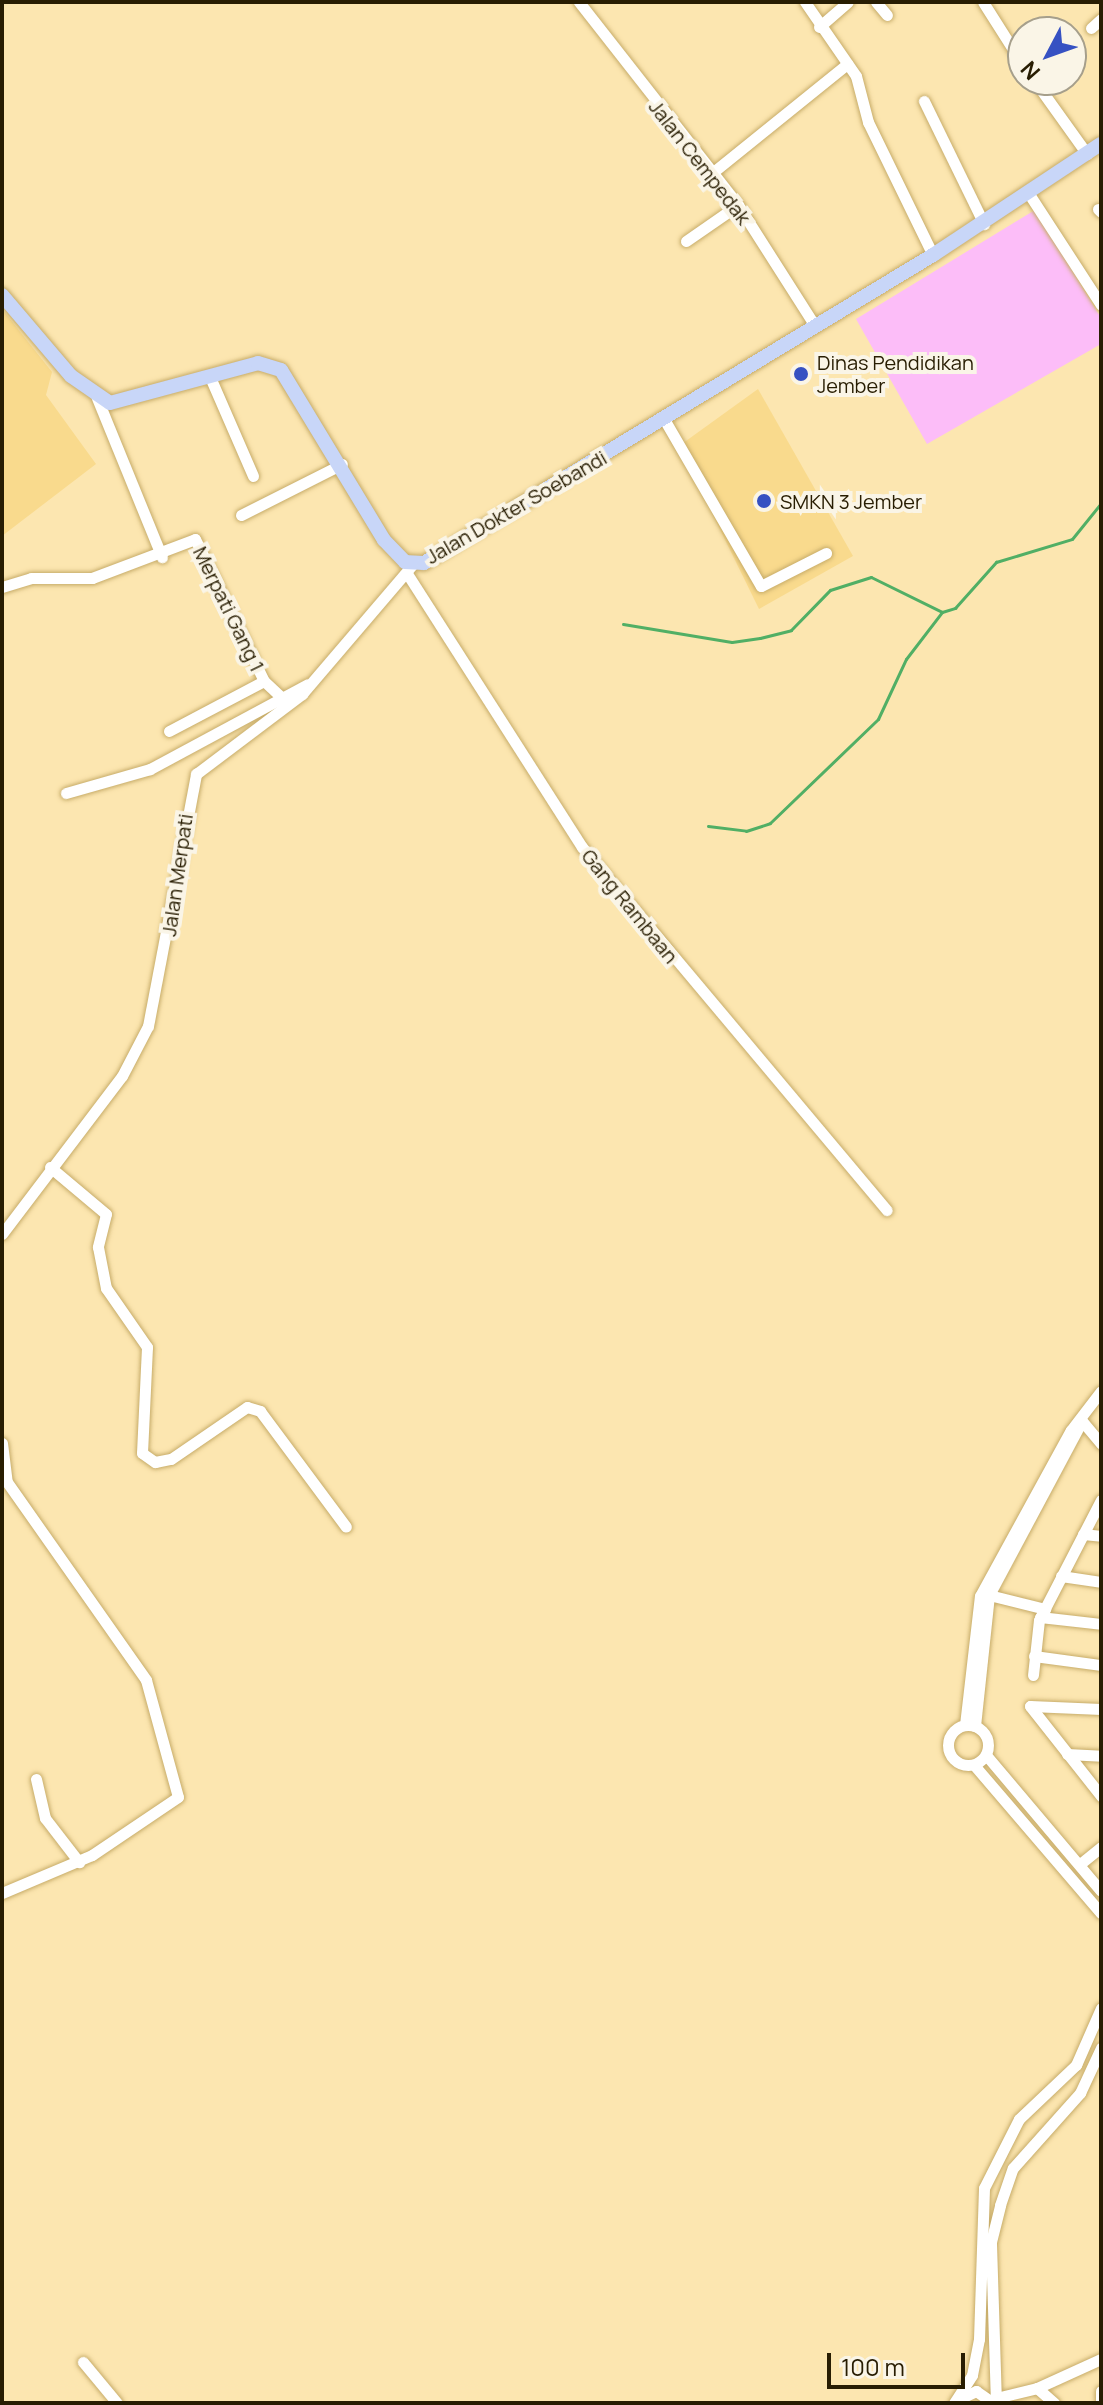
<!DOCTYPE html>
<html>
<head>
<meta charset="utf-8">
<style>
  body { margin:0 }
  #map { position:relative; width:1103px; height:2405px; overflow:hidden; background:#fce6b0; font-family:Manrope,sans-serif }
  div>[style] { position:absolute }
  .built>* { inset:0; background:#f9da8d }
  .green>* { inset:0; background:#fcbdf8 }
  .stream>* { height:3px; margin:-1.5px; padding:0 1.5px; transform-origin:1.5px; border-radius:1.5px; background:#51af65 }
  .roads { filter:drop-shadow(0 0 2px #c7ac69) drop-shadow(0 0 2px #c7ac69) }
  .minor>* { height:11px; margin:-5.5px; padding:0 5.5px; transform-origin:5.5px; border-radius:5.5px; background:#fff }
  .minor>.ring { margin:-5.5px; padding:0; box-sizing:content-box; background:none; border:11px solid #fff; border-radius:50% }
  .major>* { height:14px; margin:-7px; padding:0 7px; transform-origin:7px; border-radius:7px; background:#c8d6f8 }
  .dots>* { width:22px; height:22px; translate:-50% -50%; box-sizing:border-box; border:4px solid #faf5e7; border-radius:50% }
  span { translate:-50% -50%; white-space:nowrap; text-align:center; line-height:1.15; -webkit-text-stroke:8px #faf5e7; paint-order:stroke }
  .street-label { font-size:20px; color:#281d02 }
  .poi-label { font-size:20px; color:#281d02 }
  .left { translate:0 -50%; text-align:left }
  .frame { position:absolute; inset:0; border:4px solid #281d02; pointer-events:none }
  .north { position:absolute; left:1007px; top:16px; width:80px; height:80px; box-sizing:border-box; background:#faf5e7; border:2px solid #a69f8b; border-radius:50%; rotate:229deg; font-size:22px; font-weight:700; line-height:32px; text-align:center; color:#281d02 }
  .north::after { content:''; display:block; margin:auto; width:28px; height:36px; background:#3651c2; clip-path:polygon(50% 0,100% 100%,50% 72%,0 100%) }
  .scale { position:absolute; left:827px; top:2353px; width:138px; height:36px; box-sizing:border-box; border:4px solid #281d02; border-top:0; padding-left:10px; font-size:24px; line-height:28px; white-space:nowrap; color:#281d02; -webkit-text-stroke:6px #faf5e7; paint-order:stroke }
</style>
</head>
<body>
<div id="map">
  <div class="built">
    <i style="clip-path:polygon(2px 309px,52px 372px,46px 395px,96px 464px,2px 536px)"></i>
    <i style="clip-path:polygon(758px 389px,853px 556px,759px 609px,679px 446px)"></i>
  </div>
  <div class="green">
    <i style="clip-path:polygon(1035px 210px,1101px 318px,1101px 344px,927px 444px,856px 319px)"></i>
  </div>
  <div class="stream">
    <i style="left:623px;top:624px;width:110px;rotate:9.4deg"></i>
    <i style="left:732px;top:642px;width:28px;rotate:-8deg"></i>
    <i style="left:760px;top:638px;width:32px;rotate:-14deg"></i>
    <i style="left:791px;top:630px;width:56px;rotate:-45.7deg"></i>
    <i style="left:830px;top:590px;width:43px;rotate:-17.6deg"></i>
    <i style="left:871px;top:577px;width:79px;rotate:26.2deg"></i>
    <i style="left:708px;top:826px;width:38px;rotate:7deg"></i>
    <i style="left:746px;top:831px;width:25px;rotate:-18deg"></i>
    <i style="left:770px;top:823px;width:150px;rotate:-43.9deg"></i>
    <i style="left:878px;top:719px;width:66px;rotate:-65deg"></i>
    <i style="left:906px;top:659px;width:59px;rotate:-52.5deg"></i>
    <i style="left:942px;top:612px;width:14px;rotate:-17deg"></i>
    <i style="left:955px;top:608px;width:62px;rotate:-48.3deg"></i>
    <i style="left:996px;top:562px;width:79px;rotate:-16.8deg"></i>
    <i style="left:1072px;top:539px;width:46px;rotate:-51.1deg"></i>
  </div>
  <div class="roads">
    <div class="minor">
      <i style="left:579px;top:2px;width:258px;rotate:51.9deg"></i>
      <i style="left:738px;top:205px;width:143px;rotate:57.5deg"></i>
      <i style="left:805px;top:2px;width:90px;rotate:55.4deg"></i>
      <i style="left:856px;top:76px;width:48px;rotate:75.4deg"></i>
      <i style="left:868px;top:122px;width:148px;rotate:64deg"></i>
      <i style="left:876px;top:2px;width:17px;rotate:50deg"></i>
      <i style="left:983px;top:2px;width:75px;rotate:57.6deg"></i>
      <i style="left:819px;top:27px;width:38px;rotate:-41deg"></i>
      <i style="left:1091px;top:28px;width:13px;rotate:-42deg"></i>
      <i style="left:1034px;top:80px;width:91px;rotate:54.4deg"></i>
      <i style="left:924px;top:101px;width:137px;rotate:64deg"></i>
      <i style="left:712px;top:173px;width:174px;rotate:-38.9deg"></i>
      <i style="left:1029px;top:194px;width:132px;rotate:57deg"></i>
      <i style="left:1098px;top:209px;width:4px;rotate:45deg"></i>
      <i style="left:686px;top:241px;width:63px;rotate:-34.7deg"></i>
      <i style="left:210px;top:377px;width:108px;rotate:66.5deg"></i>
      <i style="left:97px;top:398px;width:172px;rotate:67.8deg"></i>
      <i style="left:664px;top:419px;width:193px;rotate:59.9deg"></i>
      <i style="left:761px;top:586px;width:73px;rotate:-26.9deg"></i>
      <i style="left:241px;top:515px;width:113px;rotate:-26.8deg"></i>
      <i style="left:408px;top:575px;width:323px;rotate:57.4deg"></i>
      <i style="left:582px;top:847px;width:474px;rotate:50deg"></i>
      <i style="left:2px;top:587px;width:30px;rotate:-17deg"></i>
      <i style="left:31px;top:578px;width:61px"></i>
      <i style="left:92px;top:578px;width:110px;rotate:-20.7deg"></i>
      <i style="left:195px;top:539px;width:158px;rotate:64.1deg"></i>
      <i style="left:264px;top:681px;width:23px;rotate:43deg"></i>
      <i style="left:169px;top:731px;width:107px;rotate:-27.8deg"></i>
      <i style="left:66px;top:793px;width:87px;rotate:-15.9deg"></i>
      <i style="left:150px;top:769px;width:179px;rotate:-28.3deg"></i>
      <i style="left:50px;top:1167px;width:73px;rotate:40deg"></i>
      <i style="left:106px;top:1214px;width:34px;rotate:104deg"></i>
      <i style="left:98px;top:1247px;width:42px;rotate:79deg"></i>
      <i style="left:106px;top:1288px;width:72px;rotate:55.2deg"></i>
      <i style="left:147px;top:1347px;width:106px;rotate:92.7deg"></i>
      <i style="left:142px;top:1453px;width:16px;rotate:35deg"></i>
      <i style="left:155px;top:1462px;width:16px;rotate:-11deg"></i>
      <i style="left:171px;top:1459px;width:92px;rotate:-34.4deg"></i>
      <i style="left:247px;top:1407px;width:14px;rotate:17deg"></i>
      <i style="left:260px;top:1411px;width:144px;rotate:53.4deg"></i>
      <i style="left:2px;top:1234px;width:198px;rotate:-52.8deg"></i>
      <i style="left:122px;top:1076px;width:56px;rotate:-62.5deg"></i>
      <i style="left:148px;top:1026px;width:257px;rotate:-79.2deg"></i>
      <i style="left:196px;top:774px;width:133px;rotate:-37deg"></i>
      <i style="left:302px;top:694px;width:172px;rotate:-49.5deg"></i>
      <i style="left:1082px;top:1421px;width:30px;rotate:50deg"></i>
      <i style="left:2px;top:1443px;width:39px;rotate:83deg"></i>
      <i style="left:7px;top:1482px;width:242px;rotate:54.9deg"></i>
      <i style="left:146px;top:1680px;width:121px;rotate:74.7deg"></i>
      <i style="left:178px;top:1797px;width:104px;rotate:146deg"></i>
      <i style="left:92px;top:1855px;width:98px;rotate:157.1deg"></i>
      <i style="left:1083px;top:1534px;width:18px;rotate:6deg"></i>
      <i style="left:1061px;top:1576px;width:40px;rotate:8.5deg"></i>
      <i style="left:989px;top:1595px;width:58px;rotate:14deg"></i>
      <i style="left:1040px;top:1617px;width:61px;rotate:6.5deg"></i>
      <i style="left:1034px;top:1656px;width:68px;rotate:7.7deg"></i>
      <i style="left:1033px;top:1675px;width:55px;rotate:-83.8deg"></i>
      <i style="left:1039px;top:1620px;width:135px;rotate:-62.7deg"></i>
      <i style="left:1101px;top:1709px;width:71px;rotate:-177.6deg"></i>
      <i style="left:1030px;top:1706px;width:115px;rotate:51.7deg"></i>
      <i class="ring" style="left:948px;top:1725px;width:29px;height:29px"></i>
      <i style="left:965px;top:1725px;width:130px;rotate:-83.4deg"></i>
      <i style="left:980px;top:1596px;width:189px;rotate:-61.3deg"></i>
      <i style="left:1071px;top:1430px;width:49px;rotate:-52.4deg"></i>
      <i style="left:975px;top:1726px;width:132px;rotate:-83.9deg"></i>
      <i style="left:989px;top:1595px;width:197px;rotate:-61.9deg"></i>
      <i style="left:1067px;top:1754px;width:34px;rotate:3deg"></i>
      <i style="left:986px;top:1755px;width:178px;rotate:49.8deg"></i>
      <i style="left:974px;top:1765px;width:195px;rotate:49.4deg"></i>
      <i style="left:36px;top:1779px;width:40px;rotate:77deg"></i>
      <i style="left:45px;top:1818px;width:56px;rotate:52.3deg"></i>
      <i style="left:1080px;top:1864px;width:27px;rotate:-39deg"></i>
      <i style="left:83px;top:2362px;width:53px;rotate:50.3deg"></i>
      <i style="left:1037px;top:2388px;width:70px;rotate:-24.4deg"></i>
      <i style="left:1101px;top:2391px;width:9px;rotate:90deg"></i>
      <i style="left:996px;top:2398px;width:42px;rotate:-13.7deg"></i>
      <i style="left:1037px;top:2388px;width:23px;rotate:41deg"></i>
      <i style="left:959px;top:2399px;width:19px;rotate:-25deg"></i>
      <i style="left:976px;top:2391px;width:21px;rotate:35deg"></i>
      <i style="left:954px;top:2403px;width:33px;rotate:-57deg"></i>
      <i style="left:972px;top:2375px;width:37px;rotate:-79deg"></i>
      <i style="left:979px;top:2339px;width:151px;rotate:-88.1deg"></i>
      <i style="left:984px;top:2188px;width:77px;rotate:-63.1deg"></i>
      <i style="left:1019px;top:2119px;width:79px;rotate:-43.5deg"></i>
      <i style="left:1076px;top:2065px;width:62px;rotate:-66.3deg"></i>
      <i style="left:996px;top:2403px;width:161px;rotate:-91.8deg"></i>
      <i style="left:991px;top:2242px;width:38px;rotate:-76deg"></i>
      <i style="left:1000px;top:2205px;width:39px;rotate:-71deg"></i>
      <i style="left:1013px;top:2168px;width:101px;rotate:-48.2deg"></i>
      <i style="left:1080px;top:2093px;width:50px;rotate:-65deg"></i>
    </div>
    <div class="major">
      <i style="left:2px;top:295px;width:106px;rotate:49.6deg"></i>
      <i style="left:71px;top:376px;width:47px;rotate:34.7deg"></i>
      <i style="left:110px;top:403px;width:153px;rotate:-15.1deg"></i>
      <i style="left:258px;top:363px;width:24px;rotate:17deg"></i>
      <i style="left:281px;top:370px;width:199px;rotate:58.8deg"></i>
      <i style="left:384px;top:540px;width:30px;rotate:46deg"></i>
      <i style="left:405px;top:562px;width:19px;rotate:3deg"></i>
      <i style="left:424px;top:563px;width:595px;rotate:-31.18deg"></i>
      <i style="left:933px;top:255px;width:201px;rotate:-33.5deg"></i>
    </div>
  </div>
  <div class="dots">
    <i style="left:801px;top:374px;background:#3651c2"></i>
    <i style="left:764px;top:501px;background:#3651c2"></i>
  </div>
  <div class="street-label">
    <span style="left:700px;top:162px;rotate:52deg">Jalan Cempedak</span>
    <span style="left:516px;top:507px;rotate:-30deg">Jalan Dokter Soebandi</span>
    <span style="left:229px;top:609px;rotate:64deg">Merpati Gang 1</span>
    <span style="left:177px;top:875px;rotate:-82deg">Jalan Merpati</span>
    <span style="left:630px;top:906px;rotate:51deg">Gang Rambaan</span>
  </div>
  <div class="poi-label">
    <span class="left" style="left:817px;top:374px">Dinas Pendidikan<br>Jember</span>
    <span class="left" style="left:780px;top:501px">SMKN 3 Jember</span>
  </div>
  <div class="frame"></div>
  <div class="north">N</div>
  <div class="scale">100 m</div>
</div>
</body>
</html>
